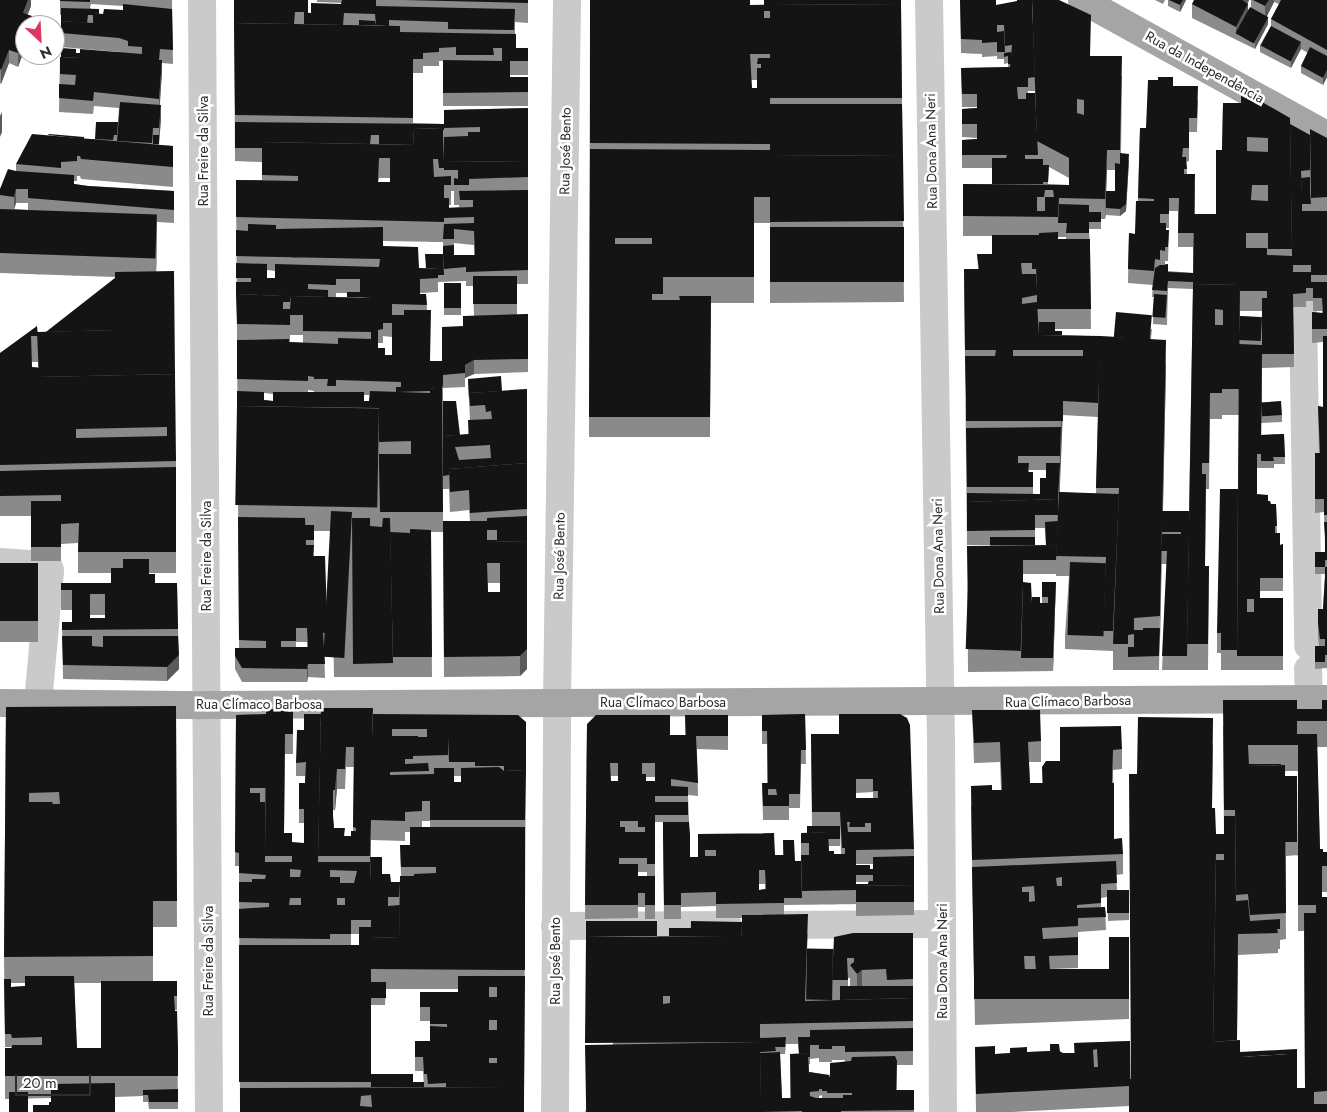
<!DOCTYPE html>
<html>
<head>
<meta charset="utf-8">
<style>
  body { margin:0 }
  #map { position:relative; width:1327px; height:1112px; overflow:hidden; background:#fff; font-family:Jost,sans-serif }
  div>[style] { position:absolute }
  .minor>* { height:28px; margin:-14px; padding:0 14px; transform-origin:14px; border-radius:14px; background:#cacaca }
  .major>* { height:28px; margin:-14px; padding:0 14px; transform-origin:14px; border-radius:14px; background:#a5a5a5 }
  .wall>* { inset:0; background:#8a8a8a; transform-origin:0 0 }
  .shaded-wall>* { inset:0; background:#5a5a5a }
  .building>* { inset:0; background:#141414; transform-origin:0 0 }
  span { translate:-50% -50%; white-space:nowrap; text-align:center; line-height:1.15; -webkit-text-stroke:5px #fff; paint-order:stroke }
  .street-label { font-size:14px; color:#2d2d2d }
  .north { position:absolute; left:15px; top:15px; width:50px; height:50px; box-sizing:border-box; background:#fff; border:1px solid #ababab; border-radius:50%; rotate:155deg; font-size:14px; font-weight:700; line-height:20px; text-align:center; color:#2d2d2d }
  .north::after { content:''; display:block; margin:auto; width:18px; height:22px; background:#dd3561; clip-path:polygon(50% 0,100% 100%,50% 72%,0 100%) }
  .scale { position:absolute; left:15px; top:1074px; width:76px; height:22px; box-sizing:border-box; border:2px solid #2d2d2d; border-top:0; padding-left:6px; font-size:15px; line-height:18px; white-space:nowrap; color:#2d2d2d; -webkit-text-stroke:4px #fff; paint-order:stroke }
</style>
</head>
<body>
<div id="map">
  <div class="minor">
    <i style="left:202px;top:0;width:1112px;rotate:89.64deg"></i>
    <i style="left:929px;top:0;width:740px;rotate:89.07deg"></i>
    <i style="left:941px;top:740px;width:372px;rotate:89.7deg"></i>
    <i style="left:1303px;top:310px;width:336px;rotate:89.1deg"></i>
    <i style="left:0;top:562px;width:42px;rotate:4.1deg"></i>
    <i style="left:42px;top:565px;width:8px;rotate:23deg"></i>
    <i style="left:49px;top:568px;width:3px;rotate:72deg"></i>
    <i style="left:50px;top:571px;width:133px;rotate:95.2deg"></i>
    <i style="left:1308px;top:669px;width:30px;rotate:88deg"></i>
    <i style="left:771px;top:925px;width:171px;rotate:-0.3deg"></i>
    <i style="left:555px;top:926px;width:173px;rotate:-0.3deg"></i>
    <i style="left:555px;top:1112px;width:410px;rotate:-89.7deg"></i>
    <i style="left:557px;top:702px;width:702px;rotate:-89.18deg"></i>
  </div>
  <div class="major">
    <i style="left:1082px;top:0;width:280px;rotate:28.9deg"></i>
    <i style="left:0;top:703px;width:206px;rotate:0.6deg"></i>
    <i style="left:206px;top:705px;width:1121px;rotate:-0.31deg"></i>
  </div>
  <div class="wall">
    <i style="clip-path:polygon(0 0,31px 0,31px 6px,27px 15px,32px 25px,25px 25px,25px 48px,18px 67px,9px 63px,1px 84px,0 83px)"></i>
    <i style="clip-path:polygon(evenodd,60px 0,172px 0,173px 64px,162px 63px,160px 105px,161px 119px,159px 145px,173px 146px,173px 187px,81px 179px,80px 176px,77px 176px,77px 181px,74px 181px,74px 184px,88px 186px,174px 191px,174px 223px,157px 222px,156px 271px,176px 461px,176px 573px,149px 573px,149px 574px,155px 583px,177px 583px,179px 669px,167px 681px,63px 679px,62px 622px,72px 622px,72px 610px,61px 610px,61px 583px,111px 583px,111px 573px,78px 573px,78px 543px,61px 544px,61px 561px,31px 561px,31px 516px,0 516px,0 353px,37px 332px,46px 332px,115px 278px,115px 277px,0 273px,0 189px,16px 171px,16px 164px,84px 139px,95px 139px,118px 122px,119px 108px,94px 106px,93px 114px,59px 112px,60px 57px,76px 53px,119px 52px,61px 47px,61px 15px,60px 15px,60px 0,91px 4px,123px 6px,123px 10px,103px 14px,99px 14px,90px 8px,91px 4px,60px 0,16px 203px,28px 203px,28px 210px,14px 209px,16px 203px,60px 0,31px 362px,38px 362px,38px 367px,32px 367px,31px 362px,60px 0,90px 615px,105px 615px,105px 618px,90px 618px,90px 615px)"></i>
    <i style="clip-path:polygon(evenodd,234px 0,311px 13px,341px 4px,342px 3px,317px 2px,317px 0,528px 0,528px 23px,515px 22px,515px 34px,516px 48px,528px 48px,528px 75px,510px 75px,510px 77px,528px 77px,528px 106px,443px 106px,443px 61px,439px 61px,439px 66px,423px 66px,423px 73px,413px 73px,413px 123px,444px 124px,444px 110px,528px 108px,528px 284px,517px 284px,517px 315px,528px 314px,528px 372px,474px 374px,465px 378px,465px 387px,443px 388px,443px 401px,460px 435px,468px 434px,468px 420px,470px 420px,468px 379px,502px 391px,527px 389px,527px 669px,520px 676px,444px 677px,443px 532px,431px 532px,432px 677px,334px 677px,331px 531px,314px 531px,314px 556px,327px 615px,329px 629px,328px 646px,324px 646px,325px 678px,308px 677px,307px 682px,242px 682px,235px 669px,235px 648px,239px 648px,236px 180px,262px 180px,262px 162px,235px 161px,234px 0,379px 178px,390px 178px,390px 182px,378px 182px,379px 178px,234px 0,451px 191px,454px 191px,454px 205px,459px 205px,459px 207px,449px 208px,449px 205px,451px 205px,451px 191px,234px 0,383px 241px,443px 242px,443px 254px,425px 268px,419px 268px,383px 246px,383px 241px,234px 0,454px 243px,474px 245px,474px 255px,454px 255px,454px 243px,234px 0,267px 270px,275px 271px,275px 278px,267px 278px,267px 270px,234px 0,466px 281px,466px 286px,473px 286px,474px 316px,463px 326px,442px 361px,430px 361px,427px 310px,426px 294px,420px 294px,420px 293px,438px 292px,438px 282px,466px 281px,234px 0,336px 293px,347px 293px,347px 297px,336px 297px,336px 293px,234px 0,290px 335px,303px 335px,303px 343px,290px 342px,290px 335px,234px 0,383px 336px,392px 337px,392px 355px,385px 355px,378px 348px,378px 343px,383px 343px,383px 336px,234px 0,308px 390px,314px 391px,314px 392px,308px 392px,308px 390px,234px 0,264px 393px,273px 394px,273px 401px,264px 400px,264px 393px,234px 0,364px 395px,370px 395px,369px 401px,364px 401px,364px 395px,234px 0,443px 489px,449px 489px,450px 512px,469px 510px,470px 521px,443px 521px,443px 489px,234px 0,488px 583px,500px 583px,500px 592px,488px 592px,488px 583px,234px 0,296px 642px,307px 642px,307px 647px,296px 647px,296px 642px)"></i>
    <i style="clip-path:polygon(evenodd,590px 0,750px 5px,901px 0,904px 302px,770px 303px,770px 223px,754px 223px,754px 303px,711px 303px,710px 437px,589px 437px,590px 0,751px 80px,757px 80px,757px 88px,752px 88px,751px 80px)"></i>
    <i style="clip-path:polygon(evenodd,960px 0,996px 5px,1091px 56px,1122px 76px,1121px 153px,1129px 160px,1126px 211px,1120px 216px,1106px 215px,1105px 219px,1101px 219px,1101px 229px,1089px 229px,1090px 247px,1091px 329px,1055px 329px,1055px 331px,1062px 335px,1114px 337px,1152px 329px,1151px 339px,1166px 366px,1163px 511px,1189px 511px,1193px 289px,1168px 288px,1167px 325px,1153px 324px,1154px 297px,1152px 297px,1153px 285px,1128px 283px,1129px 233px,1135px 234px,1138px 201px,1140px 128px,1146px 128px,1173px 86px,1198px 100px,1197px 132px,1189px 132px,1189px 161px,1186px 162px,1187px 174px,1195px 187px,1195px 214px,1216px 214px,1222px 150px,1223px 103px,1290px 124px,1310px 135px,1327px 138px,1327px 668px,1315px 669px,1315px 646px,1319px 646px,1318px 637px,1318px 609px,1323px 609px,1325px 574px,1315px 574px,1315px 552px,1325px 552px,1325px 543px,1324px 512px,1315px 513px,1315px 453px,1319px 453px,1318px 406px,1323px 407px,1323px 342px,1312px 343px,1312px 312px,1322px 313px,1322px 311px,1313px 311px,1313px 301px,1306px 301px,1306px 307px,1293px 307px,1294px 367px,1262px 368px,1262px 402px,1282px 415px,1282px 422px,1261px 423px,1261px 435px,1284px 434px,1285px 464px,1274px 464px,1274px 468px,1257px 468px,1257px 494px,1271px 504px,1276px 504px,1277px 533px,1275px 533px,1280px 545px,1283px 544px,1283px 591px,1260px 591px,1260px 598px,1283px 598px,1283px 670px,1221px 670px,1221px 653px,1217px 653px,1217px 633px,1238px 489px,1239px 415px,1222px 415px,1222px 419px,1210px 419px,1209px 489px,1206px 489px,1205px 566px,1209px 566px,1208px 670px,1162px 670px,1167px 564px,1161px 564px,1159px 670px,1113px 670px,1113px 651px,1065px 649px,1065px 635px,1069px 576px,1056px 576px,1056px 574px,1023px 574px,1023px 582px,1032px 602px,1042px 603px,1042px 582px,1056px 582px,1053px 671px,968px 672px,967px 546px,990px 546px,990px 545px,967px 545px,964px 269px,978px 269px,977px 254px,992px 254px,992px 236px,963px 236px,963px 184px,992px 184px,992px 168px,962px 168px,962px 140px,977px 139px,977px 138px,962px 137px,962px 109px,977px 108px,977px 107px,962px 107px,961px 68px,1008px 67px,1008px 63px,1004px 64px,1004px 59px,997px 59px,997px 50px,997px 56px,982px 57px,982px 54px,961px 53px,960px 0,1028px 91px,1035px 91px,1035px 93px,1028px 93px,1028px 91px,960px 0,1049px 167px,1069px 178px,1069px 185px,1048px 184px,1049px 167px,960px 0,1107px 170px,1115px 170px,1115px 191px,1106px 191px,1107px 170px,960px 0,1169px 211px,1178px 211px,1178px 247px,1193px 247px,1193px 273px,1168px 271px,1160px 265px,1165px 264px,1165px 261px,1168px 261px,1169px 230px,1166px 230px,1166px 228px,1169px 228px,1169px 211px,960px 0,1058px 237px,1066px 237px,1066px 239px,1058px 239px,1058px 237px,960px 0,1240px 311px,1262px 311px,1262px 317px,1240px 316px,1240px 311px,960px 0,1062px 415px,1098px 417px,1096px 494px,1059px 492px,1062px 415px,960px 0,1029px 470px,1046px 470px,1046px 478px,1040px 494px,1033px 494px,1033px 472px,1029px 472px,1029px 470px,960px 0,1035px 528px,1045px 528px,1046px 545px,1035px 545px,1035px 528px)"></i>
    <i style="clip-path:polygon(1155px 0,1165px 0,1163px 4px)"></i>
    <i style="clip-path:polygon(1168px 0,1186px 0,1180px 12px,1168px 6px)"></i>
    <i style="clip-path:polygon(1249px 0,1248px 3px,1248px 10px,1251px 8px,1251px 0,1327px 0,1327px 77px,1323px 85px,1301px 73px,1301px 66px,1308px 53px,1301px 49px,1291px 68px,1260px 52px,1260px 45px,1271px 26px,1271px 19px,1279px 4px,1274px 2px,1267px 16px,1268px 24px,1255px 49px,1192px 18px,1192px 4px)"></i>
    <i style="left:444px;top:283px;width:17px;height:32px"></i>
    <i style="left:0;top:563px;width:38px;height:79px"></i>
    <i style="clip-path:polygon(evenodd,1327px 700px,1327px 747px,1317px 747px,1320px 849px,1323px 852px,1327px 852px,1327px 892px,1322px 892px,1322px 897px,1327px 897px,1327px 1112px,1129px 1112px,1129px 1106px,1012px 1112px,976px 1112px,975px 1047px,995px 1054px,1050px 1051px,1050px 1044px,1063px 1053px,1074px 1053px,1074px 1043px,1130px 1041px,1131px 1079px,1137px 774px,1213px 744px,1212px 808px,1216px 834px,1224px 834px,1223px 726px,1297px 709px,1322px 709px,1327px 700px,1285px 771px,1298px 771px,1298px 931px,1304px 931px,1305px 1088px,1297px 1088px,1240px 1052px,1237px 1040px,1238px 955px,1278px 953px,1278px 949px,1280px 949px,1280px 940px,1286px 939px,1285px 817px,1286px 856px,1298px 855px,1297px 776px,1285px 776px,1285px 771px)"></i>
    <i style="clip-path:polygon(evenodd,176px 706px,177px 927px,153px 927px,153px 981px,177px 996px,177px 1010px,175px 1010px,175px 1011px,177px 1011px,178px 1109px,149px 1109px,148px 1102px,143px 1102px,143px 1096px,115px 1097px,49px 1105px,51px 1102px,51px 1098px,5px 1099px,5px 1049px,11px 1049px,11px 1047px,5px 1047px,4px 957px,6px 707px,176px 706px,11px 983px,25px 983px,25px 986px,11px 987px,11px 983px,176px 706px,74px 983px,101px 983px,101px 1049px,77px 1049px,74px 983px)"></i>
    <i style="clip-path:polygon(evenodd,293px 710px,293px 754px,285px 754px,284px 833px,292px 853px,304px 843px,304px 823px,299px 823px,299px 783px,305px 783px,305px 776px,296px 776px,296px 763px,304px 730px,373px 714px,526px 722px,524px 1112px,240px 1112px,239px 866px,235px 866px,236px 715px,266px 714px,293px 710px,346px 767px,354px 767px,353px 831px,351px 836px,345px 836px,334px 828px,333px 817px,333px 810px,335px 810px,337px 789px,345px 789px,346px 767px,293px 710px,454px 776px,461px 776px,461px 782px,454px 782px,454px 776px,293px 710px,422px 821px,430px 821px,430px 827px,422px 827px,422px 821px,293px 710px,405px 832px,410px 832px,410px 845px,400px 845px,401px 876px,400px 882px,391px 882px,382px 874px,371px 857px,371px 840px,405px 841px,405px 832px,293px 710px,351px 934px,359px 934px,360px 945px,351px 945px,351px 934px,293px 710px,386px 989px,458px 989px,458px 992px,420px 992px,420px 1021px,430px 1021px,430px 1041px,415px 1041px,415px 1071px,423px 1071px,424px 1087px,413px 1082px,371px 1074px,371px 1005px,385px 1005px,386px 989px)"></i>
    <i style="clip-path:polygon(evenodd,972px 710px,1041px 741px,1041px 762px,1029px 762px,1030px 783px,1042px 783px,1042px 767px,1060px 761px,1060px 727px,1122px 749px,1122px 769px,1113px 770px,1114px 839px,1123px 854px,1123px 874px,1116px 875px,1117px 890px,1129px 890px,1129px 920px,1108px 921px,1107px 897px,1101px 898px,1101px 907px,1105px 907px,1106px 930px,1078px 932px,1078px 968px,1050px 969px,1050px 972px,1109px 970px,1129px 937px,1129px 1019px,975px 1025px,971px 806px,992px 790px,1001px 790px,1000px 762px,974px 763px,972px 710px,1025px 970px,1035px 970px,1035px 972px,1025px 973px,1025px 970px)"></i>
    <i style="clip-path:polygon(805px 714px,806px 764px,801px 764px,800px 808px,789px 808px,789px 820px,763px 820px,762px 783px,767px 783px,767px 744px,762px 744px,762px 715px)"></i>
    <i style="clip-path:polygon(evenodd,839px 714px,914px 849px,914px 915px,856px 916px,856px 904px,784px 905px,784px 915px,808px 934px,807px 950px,833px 949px,913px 933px,913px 1065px,897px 1065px,897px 1090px,914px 1090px,914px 1112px,585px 1112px,657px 936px,669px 936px,691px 928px,742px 922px,742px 918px,716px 918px,716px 906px,681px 907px,681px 919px,664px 919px,663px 822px,690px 857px,698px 857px,698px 834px,795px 861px,801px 861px,801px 833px,807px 833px,812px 826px,811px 734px,839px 734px,839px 714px,873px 792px,873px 798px,856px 798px,856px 793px,873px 792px,839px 714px,840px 825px,841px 854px,834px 854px,829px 851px,829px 846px,840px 846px,840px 825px,839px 714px,856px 864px,873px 864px,873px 869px,870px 869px,856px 865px,856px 864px,839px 714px,856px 882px,868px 882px,868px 884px,856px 884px,856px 882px,839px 714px,759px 884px,765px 884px,765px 889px,759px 890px,759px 884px,839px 714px,848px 978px,850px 978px,850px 986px,851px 986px,848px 986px,848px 978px,839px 714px,786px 1044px,798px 1044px,799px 1054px,790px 1054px,790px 1098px,782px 1098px,780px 1054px,785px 1054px,786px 1044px,839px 714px,810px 1052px,810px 1059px,819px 1058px,819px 1062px,832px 1062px,832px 1060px,845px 1060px,845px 1061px,829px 1075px,809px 1072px,809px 1064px,810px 1064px,810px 1052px,839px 714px,822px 1090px,822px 1098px,819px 1098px,819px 1096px,822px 1095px,822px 1090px)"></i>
    <i style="clip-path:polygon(evenodd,685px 715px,728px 715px,728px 750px,697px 749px,698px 796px,688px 795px,689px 822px,655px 822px,655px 919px,645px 919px,645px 907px,638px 907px,638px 918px,585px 919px,587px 724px,670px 735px,685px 735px,685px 715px,610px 776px,618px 776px,618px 781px,611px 781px,610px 776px,685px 715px,646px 777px,655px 777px,655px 781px,646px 781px,646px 777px,685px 715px,638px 872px,647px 872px,647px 876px,638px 876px,638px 872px)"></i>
  </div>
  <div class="shaded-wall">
    <i style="clip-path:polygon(28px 0,31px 0,31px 6px,23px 27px,23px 13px)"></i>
    <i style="clip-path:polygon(1183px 0,1186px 0,1180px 12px,1180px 5px)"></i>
    <i style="clip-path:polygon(1242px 0,1249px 0,1242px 14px)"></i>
    <i style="clip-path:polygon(1269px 0,1274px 0,1274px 2px,1265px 20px,1265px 6px)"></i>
    <i style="clip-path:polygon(1248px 4px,1248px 17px,1236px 33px,1236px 27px)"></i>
    <i style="clip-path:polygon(32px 16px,32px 25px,29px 25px)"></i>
    <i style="clip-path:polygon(1268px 17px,1268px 24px,1255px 49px,1255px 42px)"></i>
    <i style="clip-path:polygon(25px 35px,25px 48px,18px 67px,18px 53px)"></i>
    <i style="clip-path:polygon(1301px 42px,1301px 49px,1291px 68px,1291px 61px)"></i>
    <i style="clip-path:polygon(9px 50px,9px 63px,1px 84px,1px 70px)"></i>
    <i style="clip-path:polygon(162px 60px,162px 74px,159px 113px,159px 99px)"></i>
    <i style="clip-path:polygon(1327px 70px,1327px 77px,1323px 85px,1323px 78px)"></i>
    <i style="clip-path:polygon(161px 105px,161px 119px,159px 142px,159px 128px)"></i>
    <i style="clip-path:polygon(2px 112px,2px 132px,0 137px,0 116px)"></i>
    <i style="clip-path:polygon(1107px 150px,1107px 170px,1105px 219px,1105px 199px)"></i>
    <i style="clip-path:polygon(1129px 160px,1126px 211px,1120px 216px,1120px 209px)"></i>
    <i style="clip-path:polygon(16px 189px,16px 203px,14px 210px,14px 197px)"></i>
    <i style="clip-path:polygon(157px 215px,157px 236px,156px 279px,156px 259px)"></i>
    <i style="clip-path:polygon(1166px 340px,1166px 366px,1160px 642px,1160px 616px)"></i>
    <i style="clip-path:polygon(474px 360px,474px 374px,465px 378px,465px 365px)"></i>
    <i style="clip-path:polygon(1063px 390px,1063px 410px,1057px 559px,1061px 420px)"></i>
    <i style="clip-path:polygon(1055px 603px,1055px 616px,1053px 671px,1053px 658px)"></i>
    <i style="clip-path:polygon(527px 649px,527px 669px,520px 676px,520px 656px)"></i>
    <i style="clip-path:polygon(179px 655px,179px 669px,167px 681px,167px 667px)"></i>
    <i style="clip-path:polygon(308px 664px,308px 677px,307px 682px,307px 669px)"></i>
    <i style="clip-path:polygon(337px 769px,337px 789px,335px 810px,335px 790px)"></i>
    <i style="clip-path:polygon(862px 970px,862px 990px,857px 994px,857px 974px)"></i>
  </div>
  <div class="building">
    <i style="clip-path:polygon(0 0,28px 0,23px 13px,32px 16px,29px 25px,25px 25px,25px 35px,18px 53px,9px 50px,1px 70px,0 69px)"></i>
    <i style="clip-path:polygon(60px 0,90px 0,90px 2px,60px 1px)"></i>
    <i style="clip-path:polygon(234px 0,308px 0,308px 13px,311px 13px,311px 3px,341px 4px,342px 0,376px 0,376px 6px,515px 9px,514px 30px,448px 29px,448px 22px,389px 20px,389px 26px,376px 25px,375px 14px,344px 13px,343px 25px,304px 24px,304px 12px,295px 12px,294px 24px,234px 23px,234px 29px)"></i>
    <i style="clip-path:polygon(403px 0,528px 0,528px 3px)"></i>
    <i style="clip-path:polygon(evenodd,590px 0,737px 0,737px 33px,770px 33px,770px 5px,901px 4px,902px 98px,770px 98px,770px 144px,590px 143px,590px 0,750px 54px,770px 54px,770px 58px,758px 58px,757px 64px,761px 64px,761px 68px,757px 68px,757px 88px,752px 88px,750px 54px)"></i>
    <i style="clip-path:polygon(737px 0,750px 0,750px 5px,764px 5px,764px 18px,770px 18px,770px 33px,737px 33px)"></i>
    <i style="clip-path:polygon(764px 0,901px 0,901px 4px,770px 5px,770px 11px,764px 11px)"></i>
    <i style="clip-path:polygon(960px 0,996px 0,996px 5px,1017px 1px,1017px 0,1032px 0,1035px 77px,1028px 78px,1028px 87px,1017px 87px,1018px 99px,1026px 99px,1026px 93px,1035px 93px,1038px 155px,1025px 155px,1025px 159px,1043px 159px,1043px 165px,1049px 165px,1048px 182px,1043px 182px,1043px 184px,992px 184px,992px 158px,1006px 158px,1007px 155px,962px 155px,962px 140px,977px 139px,977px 124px,962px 124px,962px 109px,977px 108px,977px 94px,962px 94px,961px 68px,1010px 67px,1012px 45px,1005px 46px,1004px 25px,997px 25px,997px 42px,982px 43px,982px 40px,961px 39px)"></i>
    <i style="clip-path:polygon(evenodd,1032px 0,1059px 0,1091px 15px,1090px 56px,1122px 56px,1120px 150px,1107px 150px,1105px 199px,1059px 198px,1058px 217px,963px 216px,963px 184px,1069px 185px,1069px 158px,1037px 141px,1032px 0,1077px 99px,1084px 100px,1084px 115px,1077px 113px,1077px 99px,1032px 0,1045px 190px,1053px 190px,1054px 197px,1045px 197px,1045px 211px,1037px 211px,1037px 197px,1044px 197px,1045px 190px)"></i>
    <i style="clip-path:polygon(1169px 0,1183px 0,1180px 5px)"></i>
    <i style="clip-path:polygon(1194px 0,1242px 0,1248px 4px,1236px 27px,1192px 4px)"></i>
    <i style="clip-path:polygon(1253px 0,1269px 0,1265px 6px)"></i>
    <i style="clip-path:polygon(1281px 0,1327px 0,1327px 50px,1271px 19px)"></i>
    <i style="clip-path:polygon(123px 4px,172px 9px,173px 50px,160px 49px,159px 60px,162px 60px,159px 99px,94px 92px,93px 101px,59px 98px,59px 84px,75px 85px,76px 75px,60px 74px,60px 57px,80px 58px,80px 49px,142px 54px,142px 47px,128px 46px,128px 41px,119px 38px,61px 33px,61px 21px,93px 23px,93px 13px,103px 14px,104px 9px,123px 10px)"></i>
    <i style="left:1250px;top:7px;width:21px;height:30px;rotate:29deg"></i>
    <i style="clip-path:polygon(61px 8px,99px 9px,99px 14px,93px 13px,93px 15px,88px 15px,87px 23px,61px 21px,61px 28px)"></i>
    <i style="clip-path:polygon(359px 20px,375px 21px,376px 25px,359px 25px)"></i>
    <i style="clip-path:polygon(234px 23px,400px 26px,400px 53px,413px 53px,413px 118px,235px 115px)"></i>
    <i style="left:1271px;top:26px;width:34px;height:22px;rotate:28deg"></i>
    <i style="clip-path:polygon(1004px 31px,1005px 52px,997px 52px,997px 32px)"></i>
    <i style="clip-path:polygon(400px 32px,516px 34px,516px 48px,528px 48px,528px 61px,510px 61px,510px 77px,528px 77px,528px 92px,443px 93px,443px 60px,502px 61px,502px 48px,493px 48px,494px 55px,456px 55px,456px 47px,439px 48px,439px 52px,423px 53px,423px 59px,413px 59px,413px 53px,400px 53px)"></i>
    <i style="clip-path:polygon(1310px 47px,1327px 56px,1327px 70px,1323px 78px,1301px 66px)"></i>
    <i style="clip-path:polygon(61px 48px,76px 49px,76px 53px,80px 53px,80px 58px,61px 57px)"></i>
    <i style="clip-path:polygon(1011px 52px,1011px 64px,1008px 64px,1008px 56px,1004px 57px,1004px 53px)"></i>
    <i style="clip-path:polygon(1158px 77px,1173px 77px,1173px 86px,1198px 86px,1197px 118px,1189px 118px,1189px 148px,1183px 148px,1182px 157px,1186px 157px,1187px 169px,1184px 169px,1184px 174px,1195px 174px,1194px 233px,1178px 233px,1179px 198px,1169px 198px,1169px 214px,1160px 214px,1160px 223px,1166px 223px,1166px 230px,1169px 230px,1168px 247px,1165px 247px,1165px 251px,1160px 250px,1160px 260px,1155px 259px,1154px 271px,1128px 269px,1129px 233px,1135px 234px,1136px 201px,1154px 201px,1154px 199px,1138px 198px,1140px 128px,1146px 128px,1148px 80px,1158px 80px)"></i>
    <i style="clip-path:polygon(evenodd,1241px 90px,1290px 118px,1292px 249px,1268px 249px,1268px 233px,1246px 233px,1246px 248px,1267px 248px,1267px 291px,1240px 291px,1240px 285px,1193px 284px,1194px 214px,1216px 214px,1216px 150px,1222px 150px,1223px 103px,1241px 103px,1241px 90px,1247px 137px,1268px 138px,1268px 152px,1247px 151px,1247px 137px,1241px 90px,1252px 185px,1268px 185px,1268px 201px,1251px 200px,1252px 185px)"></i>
    <i style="clip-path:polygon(120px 102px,161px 105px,159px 128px,153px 128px,152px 143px,117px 141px)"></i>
    <i style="clip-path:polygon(770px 104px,902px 104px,903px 155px,770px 156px,770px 179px,615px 179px,615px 244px,652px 244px,652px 300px,680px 300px,679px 296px,711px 296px,710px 417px,589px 417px,590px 149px,770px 150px)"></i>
    <i style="clip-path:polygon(528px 108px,528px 164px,528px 161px,443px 162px,444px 137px,468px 136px,468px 132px,480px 132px,480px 127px,444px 128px,444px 130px,443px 130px,443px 128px,413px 129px,414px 145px,379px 144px,379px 135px,371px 135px,370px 144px,262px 142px,262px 148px,235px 148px,235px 122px,444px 124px,444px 110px)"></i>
    <i style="clip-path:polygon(96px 122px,118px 122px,117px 135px,114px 135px,113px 140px,95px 139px)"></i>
    <i style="clip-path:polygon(evenodd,1290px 124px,1310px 135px,1310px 170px,1301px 171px,1302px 192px,1310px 192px,1311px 204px,1302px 204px,1302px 226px,1311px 226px,1311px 265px,1293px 265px,1293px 282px,1327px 282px,1327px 329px,1312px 329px,1312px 312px,1323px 313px,1322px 298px,1313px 298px,1313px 288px,1306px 288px,1306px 293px,1293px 294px,1294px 354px,1262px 354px,1261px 454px,1257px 454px,1257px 494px,1268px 495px,1268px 524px,1275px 524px,1275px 533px,1280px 533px,1280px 545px,1283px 544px,1283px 578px,1260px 578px,1260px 598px,1283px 598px,1283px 656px,1237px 656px,1239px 344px,1262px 345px,1262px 298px,1267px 298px,1267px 255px,1292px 256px,1290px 124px,1247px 599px,1254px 599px,1254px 612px,1247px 612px,1247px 599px)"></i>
    <i style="clip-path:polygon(evenodd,443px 128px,443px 162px,528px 161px,528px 177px,469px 179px,469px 185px,454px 185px,454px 178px,458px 179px,458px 170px,444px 170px,444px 168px,439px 168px,438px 159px,433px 159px,434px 177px,451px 176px,451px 185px,444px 185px,444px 222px,236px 217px,236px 180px,298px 181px,298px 176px,262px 175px,262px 142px,414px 145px,413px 129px,443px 128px,379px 158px,390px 158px,390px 182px,378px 182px,379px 158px)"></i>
    <i style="clip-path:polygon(1310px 129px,1327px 138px,1327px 197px,1311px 198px)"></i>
    <i style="clip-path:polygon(32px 134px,173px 146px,173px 167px,81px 159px,80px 156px,77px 156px,77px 161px,61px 162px,61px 168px,16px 164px)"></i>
    <i style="clip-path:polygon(49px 134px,84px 137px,84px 139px,48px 135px)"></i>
    <i style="left:153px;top:135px;width:6px;height:9px"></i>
    <i style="clip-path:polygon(1120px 153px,1129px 154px,1126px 204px,1120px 209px,1106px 208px,1106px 191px,1115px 191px,1115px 163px,1120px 164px)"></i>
    <i style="clip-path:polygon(903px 155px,904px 221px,770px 222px,770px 197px,754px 197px,754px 277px,663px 277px,663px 294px,652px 294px,652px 238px,615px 238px,615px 179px,770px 179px,770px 156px)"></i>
    <i style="clip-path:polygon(8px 169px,16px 171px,74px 175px,74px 184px,88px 186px,174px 191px,174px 210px,28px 198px,28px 189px,16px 189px,14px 197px,0 195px,0 189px)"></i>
    <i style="clip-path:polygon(1310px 177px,1310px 192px,1302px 192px,1301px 178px)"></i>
    <i style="clip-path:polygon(528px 190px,528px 270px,466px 272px,466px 267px,444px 269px,443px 255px,475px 255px,474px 231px,454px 229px,454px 239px,443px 239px,444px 224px,474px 223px,474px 217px,444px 218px,444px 208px,473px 207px,473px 200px,460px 200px,459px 191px)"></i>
    <i style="left:444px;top:198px;width:5px;height:10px"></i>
    <i style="clip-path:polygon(1059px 204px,1089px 205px,1089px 233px,1066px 233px,1067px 223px,1058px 223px)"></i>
    <i style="left:0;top:209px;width:157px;height:44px;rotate:2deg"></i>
    <i style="clip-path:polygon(1302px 211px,1327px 211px,1327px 216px,1311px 217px,1311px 226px,1302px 226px)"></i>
    <i style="left:1089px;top:212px;width:12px;height:10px"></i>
    <i style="left:1327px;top:216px;width:59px;height:16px;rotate:90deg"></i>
    <i style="clip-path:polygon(evenodd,248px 224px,276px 225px,276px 229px,383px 227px,383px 246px,418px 247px,419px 268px,438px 269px,438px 278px,420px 279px,420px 294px,426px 294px,427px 305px,392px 304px,392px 315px,404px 315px,404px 310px,431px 310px,430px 361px,442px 361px,442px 327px,463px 326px,463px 316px,528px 314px,528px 359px,474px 360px,465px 365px,465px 373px,443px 375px,443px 388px,442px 385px,435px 385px,435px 389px,430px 388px,430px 391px,396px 392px,396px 387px,401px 387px,401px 382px,336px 380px,336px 386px,327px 386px,328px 379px,314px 379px,314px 377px,308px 376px,308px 381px,237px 379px,237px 340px,289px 339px,289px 342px,338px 344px,338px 338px,371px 339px,371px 298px,360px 297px,360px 279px,336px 279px,336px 285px,308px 284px,308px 289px,328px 290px,328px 297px,291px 296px,290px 302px,283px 302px,283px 296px,236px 294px,236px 301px,236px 282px,251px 282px,251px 278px,236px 278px,236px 263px,267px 264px,267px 278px,275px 278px,275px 264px,379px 267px,380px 259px,236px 256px,236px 230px,248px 231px,248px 224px,383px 323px,392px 323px,392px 355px,385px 355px,385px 348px,378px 348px,378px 330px,383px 329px,383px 323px)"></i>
    <i style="left:904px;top:227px;width:55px;height:134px;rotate:90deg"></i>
    <i style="clip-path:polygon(evenodd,1058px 232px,1058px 239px,1090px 239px,1090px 247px,1061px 247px,1061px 262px,1043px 262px,1043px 268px,1036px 268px,1036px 269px,1032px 269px,1032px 263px,1021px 263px,1022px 274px,1036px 274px,1037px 288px,1022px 288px,1022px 304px,1037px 302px,1039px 335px,1101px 336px,1098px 403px,1063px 401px,1063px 390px,966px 390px,966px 396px,965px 356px,995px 356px,996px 350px,965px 350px,964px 269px,979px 269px,977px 254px,992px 254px,992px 235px,1039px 235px,1039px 233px,1058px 232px,1013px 350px,1083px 350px,1083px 356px,1013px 356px,1013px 350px)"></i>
    <i style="clip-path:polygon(454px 245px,454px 255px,443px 255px,444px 275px,438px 275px,438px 269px,426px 268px,425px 254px,443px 254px,443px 246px)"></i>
    <i style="clip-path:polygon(1061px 247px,1090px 247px,1091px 309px,1037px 309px,1037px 295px,1022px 298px,1022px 288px,1037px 288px,1036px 268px,1043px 268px,1043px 262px,1061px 262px)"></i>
    <i style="clip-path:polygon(1168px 264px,1168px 272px,1193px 273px,1193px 282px,1168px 281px,1167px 291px,1152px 290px,1155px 268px,1160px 265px)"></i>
    <i style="clip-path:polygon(174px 271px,175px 374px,39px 377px,37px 332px,115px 330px,115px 272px)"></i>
    <i style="left:1293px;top:272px;width:18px;height:10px"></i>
    <i style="left:517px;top:276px;width:28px;height:44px;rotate:90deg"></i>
    <i style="clip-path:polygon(115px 278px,115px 330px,46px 332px)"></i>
    <i style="left:444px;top:283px;width:17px;height:25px"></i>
    <i style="clip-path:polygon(evenodd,1193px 284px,1240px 285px,1239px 389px,1222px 389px,1222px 393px,1210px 393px,1209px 463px,1202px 463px,1202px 474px,1206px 474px,1205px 566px,1209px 566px,1208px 644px,1187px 644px,1193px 284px,1215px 309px,1223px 310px,1223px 325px,1215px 325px,1215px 309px)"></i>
    <i style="left:347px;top:292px;width:13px;height:5px"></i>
    <i style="clip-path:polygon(236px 294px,283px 296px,283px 309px,290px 309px,291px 296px,371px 298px,371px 332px,303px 331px,303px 315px,290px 315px,290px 325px,237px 324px)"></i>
    <i style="left:1154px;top:294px;width:13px;height:23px;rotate:4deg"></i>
    <i style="left:1116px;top:312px;width:36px;height:25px;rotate:5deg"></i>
    <i style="left:1240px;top:316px;width:22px;height:24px;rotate:3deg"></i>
    <i style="clip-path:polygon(1039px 322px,1055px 322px,1055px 331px,1062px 331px,1062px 335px,1039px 335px)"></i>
    <i style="clip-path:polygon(evenodd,37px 326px,38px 336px,31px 336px,32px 367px,39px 368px,39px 377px,175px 374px,176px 461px,0 465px,0 353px,37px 326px,167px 427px,167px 436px,76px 438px,76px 429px,167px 427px)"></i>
    <i style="clip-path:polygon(1100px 336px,1166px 340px,1160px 616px,1134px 618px,1134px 634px,1128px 635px,1128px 644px,1113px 644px,1119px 488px,1096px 488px)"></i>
    <i style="left:1323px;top:336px;width:4px;height:8px"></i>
    <i style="clip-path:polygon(1323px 344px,1327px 344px,1327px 515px,1324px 515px,1324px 499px,1315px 499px,1315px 453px,1320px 453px,1318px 406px,1323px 407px)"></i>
    <i style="clip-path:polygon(501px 376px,502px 391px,469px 393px,469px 400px,468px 379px)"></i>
    <i style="clip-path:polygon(435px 385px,442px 385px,443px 512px,380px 512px,379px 463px,411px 463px,411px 441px,379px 442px,379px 408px,237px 406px,237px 412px,237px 391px,264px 392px,264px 400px,273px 401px,273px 392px,364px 392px,364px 401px,369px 401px,370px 391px,430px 393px,430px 388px,435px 389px)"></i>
    <i style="clip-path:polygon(evenodd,527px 389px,527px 463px,449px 469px,449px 475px,443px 476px,443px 436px,469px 434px,468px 420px,492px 419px,491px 411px,486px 412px,485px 405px,470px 406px,469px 393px,527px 389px,490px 445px,491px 458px,459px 460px,455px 447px,490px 445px)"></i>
    <i style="left:966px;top:390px;width:97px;height:31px"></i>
    <i style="clip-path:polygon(443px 401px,456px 401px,460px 435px,443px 436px)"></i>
    <i style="left:1281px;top:401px;width:14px;height:20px;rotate:86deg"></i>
    <i style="left:237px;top:406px;width:142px;height:99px;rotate:1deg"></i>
    <i style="clip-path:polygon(1061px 427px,1060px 456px,1018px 456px,1018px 463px,1029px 463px,1028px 472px,1033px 472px,1033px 487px,967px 487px,966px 428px)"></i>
    <i style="clip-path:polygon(1284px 434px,1285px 457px,1273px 457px,1274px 461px,1261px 461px,1261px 435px)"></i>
    <i style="left:411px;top:454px;width:9px;height:32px;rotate:90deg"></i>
    <i style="clip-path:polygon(527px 463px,527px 509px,470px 513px,469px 490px,450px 492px,449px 469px)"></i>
    <i style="clip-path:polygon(1046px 463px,1060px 463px,1058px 499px,967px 502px,967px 509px,967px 493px,1040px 494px,1040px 478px,1046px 478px)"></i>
    <i style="clip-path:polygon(176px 467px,176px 552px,78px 552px,79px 523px,61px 524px,61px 495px,0 496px,0 471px)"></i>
    <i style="clip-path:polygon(1220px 489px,1238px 489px,1237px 650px,1221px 650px,1221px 633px,1217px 633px)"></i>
    <i style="clip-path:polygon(1059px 492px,1119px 494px,1113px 631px,1103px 631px,1106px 557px,1056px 556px)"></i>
    <i style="clip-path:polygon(1058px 499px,1058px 515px,1035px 515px,1035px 530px,967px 531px,967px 502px)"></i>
    <i style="left:61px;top:501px;width:46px;height:30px;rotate:90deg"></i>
    <i style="clip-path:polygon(1268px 501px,1270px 501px,1271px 504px,1276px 504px,1277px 526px,1275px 526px,1275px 524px,1268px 524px)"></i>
    <i style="left:331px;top:511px;width:21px;height:146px;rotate:3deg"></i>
    <i style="clip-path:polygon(1162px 511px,1189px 511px,1189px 534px,1181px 534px,1181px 532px,1162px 532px)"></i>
    <i style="clip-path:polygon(527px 516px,527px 541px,487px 542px,487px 540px,497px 540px,497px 530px,487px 530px,487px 518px)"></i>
    <i style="clip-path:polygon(evenodd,238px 517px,305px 518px,306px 545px,314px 545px,313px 556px,325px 556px,327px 615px,329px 615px,328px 632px,323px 633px,325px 664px,308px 664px,307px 669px,242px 668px,235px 656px,235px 648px,266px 648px,266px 641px,239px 640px,238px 517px,296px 628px,307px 628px,308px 647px,281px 647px,281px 641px,296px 641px,296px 628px)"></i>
    <i style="clip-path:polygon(352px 518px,370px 518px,370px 526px,382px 527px,383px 518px,390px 518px,393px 663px,353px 664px)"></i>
    <i style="clip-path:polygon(evenodd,443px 521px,487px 521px,487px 542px,527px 541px,527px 649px,520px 656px,444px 657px,443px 521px,487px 563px,500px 563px,500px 592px,488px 592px,487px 563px)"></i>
    <i style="clip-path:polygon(1058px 521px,1057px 545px,1046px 545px,1045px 522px)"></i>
    <i style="clip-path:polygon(1324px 522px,1327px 522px,1327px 529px,1325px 529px,1325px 536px)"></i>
    <i style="left:305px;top:525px;width:9px;height:15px"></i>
    <i style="clip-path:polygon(410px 529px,431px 530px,432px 657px,393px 657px,390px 532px,410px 533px)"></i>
    <i style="left:1325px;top:529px;width:2px;height:31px"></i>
    <i style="clip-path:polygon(1162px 534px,1189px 534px,1187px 656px,1162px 656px,1167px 551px,1161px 551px)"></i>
    <i style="left:1035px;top:537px;width:8px;height:45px;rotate:90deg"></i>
    <i style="clip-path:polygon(1057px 545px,1056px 560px,1023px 560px,1023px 582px,1031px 583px,1032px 603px,1055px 603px,1053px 658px,1021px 658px,1023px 584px,968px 585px,968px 591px,967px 546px)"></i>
    <i style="clip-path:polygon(1315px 552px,1325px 552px,1325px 567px,1327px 567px,1327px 577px,1325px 577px,1325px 578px,1325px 567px,1315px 567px)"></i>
    <i style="clip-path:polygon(123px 559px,149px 559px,149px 574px,155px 574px,155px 583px,111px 583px,111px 568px,123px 568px)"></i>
    <i style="left:1070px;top:562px;width:36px;height:73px;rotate:2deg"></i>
    <i style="left:0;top:563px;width:38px;height:58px"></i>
    <i style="clip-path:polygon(1325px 577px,1327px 577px,1327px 655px,1325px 655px,1325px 639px,1320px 639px,1318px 623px,1318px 609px,1323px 609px)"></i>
    <i style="clip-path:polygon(1042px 582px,1056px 582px,1055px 609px,1055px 603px,1048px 603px,1048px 597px,1042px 597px)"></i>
    <i style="clip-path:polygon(evenodd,61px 583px,177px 583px,178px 629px,62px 630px,62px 622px,72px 622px,72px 590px,61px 590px,61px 583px,90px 594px,105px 594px,105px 618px,90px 618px,90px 594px)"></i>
    <i style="left:1023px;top:584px;width:67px;height:55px;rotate:92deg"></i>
    <i style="left:1032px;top:597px;width:8px;height:6px"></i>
    <i style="clip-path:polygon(1143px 628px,1160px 628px,1159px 656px,1128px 657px,1128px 647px,1134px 647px,1134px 630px,1143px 630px)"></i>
    <i style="clip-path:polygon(62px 636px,92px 636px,92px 646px,103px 647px,103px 636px,178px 636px,179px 655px,167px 667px,63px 665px)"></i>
    <i style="left:1315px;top:646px;width:10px;height:16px"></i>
    <i style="clip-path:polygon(1223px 700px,1297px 700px,1297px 709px,1322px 709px,1322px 700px,1327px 700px,1327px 721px,1297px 721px,1297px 734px,1317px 734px,1320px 849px,1323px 849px,1323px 852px,1327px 852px,1327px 866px,1322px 866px,1322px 897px,1327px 897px,1327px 1091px,1314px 1092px,1314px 1112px,1297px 1112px,1297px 1088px,1305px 1088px,1304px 913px,1316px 913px,1316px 905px,1298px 905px,1298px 745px,1248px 745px,1249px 766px,1285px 765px,1286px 913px,1250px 915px,1248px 894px,1236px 895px,1235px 810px,1224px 810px)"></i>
    <i style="clip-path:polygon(evenodd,176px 706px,177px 901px,153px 901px,153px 956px,4px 957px,6px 707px,176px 706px,59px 792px,60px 804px,52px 804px,53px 802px,29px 802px,29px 793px,59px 792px)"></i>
    <i style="clip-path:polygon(evenodd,321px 708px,373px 708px,372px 737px,448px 737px,448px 755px,413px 756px,413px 759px,405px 759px,405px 764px,428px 763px,429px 771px,390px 772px,390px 775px,434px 774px,434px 768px,454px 768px,454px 782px,461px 782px,461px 768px,499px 767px,504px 771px,526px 770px,525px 820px,430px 820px,430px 801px,422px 801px,422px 811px,405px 812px,405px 821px,371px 820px,370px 856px,318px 856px,321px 708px,346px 747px,354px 747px,353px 827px,356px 828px,356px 831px,351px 831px,351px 836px,344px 836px,345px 828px,334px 828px,333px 816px,333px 790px,335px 790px,337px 769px,345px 769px,346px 747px)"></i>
    <i style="clip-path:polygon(266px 709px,293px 710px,293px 734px,285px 734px,284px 833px,292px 833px,292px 856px,265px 856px)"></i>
    <i style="clip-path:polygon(972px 710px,1040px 710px,1041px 741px,1028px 742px,1030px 783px,1043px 783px,1042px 767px,1046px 761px,1060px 761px,1060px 727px,1121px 726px,1122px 749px,1113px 750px,1112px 783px,1114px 783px,1114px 839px,1122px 838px,1123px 854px,972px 860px,971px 786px,992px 785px,992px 790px,1002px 790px,1000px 742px,974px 743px)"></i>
    <i style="clip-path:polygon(evenodd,266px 714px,266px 788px,250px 788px,250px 793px,260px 793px,260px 802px,265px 802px,265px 862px,292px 862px,292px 842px,304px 843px,304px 809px,299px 809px,299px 783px,305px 783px,306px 762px,296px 763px,297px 730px,304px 730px,304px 714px,321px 714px,318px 862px,370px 862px,371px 882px,400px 882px,399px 897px,388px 897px,388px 906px,400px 905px,399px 937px,371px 938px,371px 940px,371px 920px,351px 920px,351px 934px,330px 934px,330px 939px,239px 938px,239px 909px,269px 907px,269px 903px,239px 902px,239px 882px,252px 882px,252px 879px,265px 879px,266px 875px,239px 873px,239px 853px,235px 852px,236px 715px,266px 714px,290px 869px,301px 870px,300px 877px,290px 877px,290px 869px,266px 714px,330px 870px,357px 871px,354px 883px,340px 883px,340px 877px,330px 877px,330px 870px,266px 714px,290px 898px,301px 898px,301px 905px,289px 905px,290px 898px,266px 714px,337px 898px,345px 898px,345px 905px,337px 905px,337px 898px)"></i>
    <i style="clip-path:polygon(373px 714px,518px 715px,526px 722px,526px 777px,526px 770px,504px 771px,504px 766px,475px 766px,475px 762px,449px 762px,448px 737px,427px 737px,427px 729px,392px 729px,392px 737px,372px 737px)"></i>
    <i style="clip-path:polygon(evenodd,805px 714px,806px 750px,801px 750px,800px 794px,789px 794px,789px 806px,763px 806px,762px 783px,768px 783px,767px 731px,762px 731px,762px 715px,805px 714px,768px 789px,776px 789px,777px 795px,768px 795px,768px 789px)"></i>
    <i style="clip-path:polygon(evenodd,839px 714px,900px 714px,907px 718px,910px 725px,914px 849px,856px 850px,856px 886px,914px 885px,914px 902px,856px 902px,856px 890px,802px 891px,801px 855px,809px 855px,809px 843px,801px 843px,801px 833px,828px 832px,829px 851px,834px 851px,834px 854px,845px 854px,845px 848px,842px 848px,840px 812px,812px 812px,811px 734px,839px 734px,839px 714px,856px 779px,873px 779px,873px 791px,878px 791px,878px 798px,856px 798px,856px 779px,839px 714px,847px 822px,850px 822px,849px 827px,865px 827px,865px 823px,871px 823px,871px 832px,848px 832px,847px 822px)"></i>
    <i style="clip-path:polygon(evenodd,596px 715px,670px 715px,670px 735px,686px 735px,685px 715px,728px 715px,728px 736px,696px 736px,698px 783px,671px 779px,671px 786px,688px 787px,688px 796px,655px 796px,655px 864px,647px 864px,647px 858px,619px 858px,619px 864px,638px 864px,638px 876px,655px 876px,655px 905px,645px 905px,645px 893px,638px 893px,638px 905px,585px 905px,587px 724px,596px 715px,610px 763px,618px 763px,618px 781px,611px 781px,610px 763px,596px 715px,642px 763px,655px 763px,655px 781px,646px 781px,646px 774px,642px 774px,642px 763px,596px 715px,620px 821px,638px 821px,638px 827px,645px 827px,645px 832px,625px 832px,625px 827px,620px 827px,620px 821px)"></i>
    <i style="clip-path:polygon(1138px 717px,1213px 718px,1212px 808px,1215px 808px,1216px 834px,1224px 834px,1224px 854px,1216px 854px,1213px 1042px,1240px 1040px,1240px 1057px,1288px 1054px,1288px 1112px,1129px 1112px,1129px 1079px,1131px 1079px,1129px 774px,1137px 774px)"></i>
    <i style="left:392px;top:736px;width:26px;height:1px"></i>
    <i style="clip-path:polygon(1249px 764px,1281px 764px,1281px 765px,1249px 766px)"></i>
    <i style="left:1285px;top:776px;width:12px;height:66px"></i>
    <i style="left:655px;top:802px;width:33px;height:13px"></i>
    <i style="clip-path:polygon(1224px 816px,1235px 816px,1236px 901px,1248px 900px,1250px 921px,1280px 919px,1280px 929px,1277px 929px,1278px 933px,1238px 934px,1237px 1040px,1213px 1042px,1216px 860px,1224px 860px)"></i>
    <i style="clip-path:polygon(663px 822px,689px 822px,690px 834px,663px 834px,663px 841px)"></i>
    <i style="clip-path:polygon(807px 826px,840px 826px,840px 839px,828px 839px,828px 832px,807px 833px)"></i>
    <i style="clip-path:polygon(410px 827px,525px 827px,525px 883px,525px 876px,414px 876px,414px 874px,436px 873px,436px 867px,401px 867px,400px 845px,410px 845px)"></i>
    <i style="clip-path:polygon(evenodd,774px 833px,775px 855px,784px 855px,784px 903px,716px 904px,716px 892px,681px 893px,681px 905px,664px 905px,663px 834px,690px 834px,690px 857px,698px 857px,698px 834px,774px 833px,705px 850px,716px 850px,716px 856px,705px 856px,705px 850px,774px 833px,759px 870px,765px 870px,766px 889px,759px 890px,759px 870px)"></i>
    <i style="clip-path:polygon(783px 840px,794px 840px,795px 861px,801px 861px,802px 898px,784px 898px)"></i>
    <i style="clip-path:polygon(914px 856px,914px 885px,856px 886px,856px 884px,868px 884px,869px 881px,873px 881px,873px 875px,856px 875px,856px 865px,870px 865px,870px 869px,873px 869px,873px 857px)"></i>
    <i style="clip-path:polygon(370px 857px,382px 857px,382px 874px,390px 874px,391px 882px,371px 882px)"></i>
    <i style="clip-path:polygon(evenodd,1116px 861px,1117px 883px,1101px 884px,1101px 903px,1077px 905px,1077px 908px,1105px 907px,1106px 917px,1078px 918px,1078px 926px,1042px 928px,1043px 939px,1078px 937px,1078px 955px,1049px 956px,1050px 972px,1028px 973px,1036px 972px,1035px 956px,1024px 956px,1025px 973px,974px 975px,974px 981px,972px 867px,1116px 861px,1062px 877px,1062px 886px,1057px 886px,1056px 878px,1062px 877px,1116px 861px,1034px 886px,1035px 901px,1029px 902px,1029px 892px,1022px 892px,1022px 887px,1034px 886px)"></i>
    <i style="clip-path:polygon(400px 876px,525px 876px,525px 970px,371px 969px,371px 938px,399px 937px)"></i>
    <i style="left:1129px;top:890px;width:23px;height:22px;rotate:90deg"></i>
    <i style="clip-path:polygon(evenodd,808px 914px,805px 1001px,913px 998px,913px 1021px,760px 1024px,760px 1044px,760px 1042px,585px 1043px,586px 937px,742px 936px,742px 915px,808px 914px,663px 996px,670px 996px,670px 1003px,663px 1004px,663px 996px)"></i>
    <i style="clip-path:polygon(586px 921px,657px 921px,657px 936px,586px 937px,586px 941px)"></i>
    <i style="left:691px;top:921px;width:51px;height:15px;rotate:1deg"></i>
    <i style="left:359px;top:927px;width:12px;height:18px"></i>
    <i style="left:669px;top:928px;width:22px;height:8px"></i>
    <i style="clip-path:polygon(853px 933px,913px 933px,913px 979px,887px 980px,886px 969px,862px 970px,857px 974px,850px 965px,854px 962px,854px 958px,847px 958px,848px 980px,832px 980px,834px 937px)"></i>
    <i style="clip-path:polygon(1109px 937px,1129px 937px,1129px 974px,1129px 969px,1109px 970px)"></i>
    <i style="left:239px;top:945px;width:132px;height:137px"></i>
    <i style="left:833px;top:949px;width:51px;height:26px;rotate:91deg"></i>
    <i style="left:1129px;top:969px;width:30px;height:155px;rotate:90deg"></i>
    <i style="clip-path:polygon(25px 976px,74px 976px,77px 1049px,5px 1050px,5px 1056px,5px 1049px,12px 1049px,12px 1045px,42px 1045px,42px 1037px,12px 1038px,11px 1034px,5px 1034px,4px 979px,11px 979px,11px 987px,25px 986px)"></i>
    <i style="clip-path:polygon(evenodd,458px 976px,525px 976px,524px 1093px,524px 1087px,446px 1087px,446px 1083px,428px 1084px,427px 1074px,424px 1074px,423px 1057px,415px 1057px,415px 1041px,430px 1041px,430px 1026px,447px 1027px,447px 1024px,430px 1024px,430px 1007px,420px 1007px,420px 992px,458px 992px,458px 976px,489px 987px,497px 987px,497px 997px,489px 997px,489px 987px,458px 976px,489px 1020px,497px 1020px,497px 1030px,489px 1030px,489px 1020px,458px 976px,489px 1058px,497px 1058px,497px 1063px,489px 1063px,489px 1058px)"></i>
    <i style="clip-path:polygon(101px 981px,177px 981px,177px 996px,174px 996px,175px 1011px,177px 1011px,178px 1048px,101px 1049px)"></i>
    <i style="left:371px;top:982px;width:15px;height:16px"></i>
    <i style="clip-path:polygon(840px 986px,913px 986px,913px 1000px,913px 998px,840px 1000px)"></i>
    <i style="clip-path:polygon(913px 1028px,913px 1051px,845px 1052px,845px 1046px,832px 1046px,832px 1049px,819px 1049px,819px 1045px,810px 1045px,810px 1030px)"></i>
    <i style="clip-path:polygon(786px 1037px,785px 1047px,775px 1047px,776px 1051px,760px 1052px,760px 1038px)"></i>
    <i style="clip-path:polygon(798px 1037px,810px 1037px,810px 1057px,808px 1057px,808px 1053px,799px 1054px)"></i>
    <i style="clip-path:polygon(evenodd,1130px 1041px,1130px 1079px,1129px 1079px,1129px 1086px,976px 1094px,975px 1047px,995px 1046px,995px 1054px,1010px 1053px,1010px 1048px,1027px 1047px,1027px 1052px,1050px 1051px,1050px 1044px,1059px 1044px,1060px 1052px,1063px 1053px,1075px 1053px,1074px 1043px,1130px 1041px,1097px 1049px,1098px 1067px,1094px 1067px,1093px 1050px,1097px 1049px)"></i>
    <i style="left:760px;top:1042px;width:70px;height:175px;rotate:89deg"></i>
    <i style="left:178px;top:1048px;width:28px;height:173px;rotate:90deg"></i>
    <i style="clip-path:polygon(1297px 1049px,1297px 1112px,1288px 1112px,1288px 1054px,1240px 1057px,1240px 1052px)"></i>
    <i style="clip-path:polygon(780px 1052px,782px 1098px,791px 1098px,790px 1054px,808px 1053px,810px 1096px,816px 1098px,843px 1098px,843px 1095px,852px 1095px,852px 1090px,914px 1090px,914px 1110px,841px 1111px,841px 1112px,802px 1112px,802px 1111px,761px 1112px,760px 1053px)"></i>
    <i style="clip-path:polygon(895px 1056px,897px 1061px,896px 1090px,852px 1090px,852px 1095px,852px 1093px,827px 1093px,827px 1091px,822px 1091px,822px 1077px,830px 1077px,830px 1063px,851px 1061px,852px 1057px)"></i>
    <i style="clip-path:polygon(809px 1072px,829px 1075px,829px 1077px,822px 1077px,822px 1089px,819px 1089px,819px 1091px,809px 1092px)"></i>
    <i style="clip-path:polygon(371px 1074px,413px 1074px,413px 1082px,424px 1082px,424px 1087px,371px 1087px)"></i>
    <i style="clip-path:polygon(115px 1083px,115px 1112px,33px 1112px,33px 1105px,49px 1105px,49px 1102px,51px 1102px,51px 1084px)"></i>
    <i style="clip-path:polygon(evenodd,524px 1087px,524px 1112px,240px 1112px,240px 1088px,524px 1087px,371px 1095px,372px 1107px,360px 1106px,361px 1096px,371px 1095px)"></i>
    <i style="clip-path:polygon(178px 1089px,178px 1102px,149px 1102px,148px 1095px,143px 1095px,143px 1090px)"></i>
    <i style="left:9px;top:1092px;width:19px;height:20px"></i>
    <i style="left:1314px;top:1104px;width:13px;height:8px"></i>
  </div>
  <div class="street-label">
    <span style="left:1205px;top:67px;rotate:29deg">Rua da Independência</span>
    <span style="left:203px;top:151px;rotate:-90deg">Rua Freire da Silva</span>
    <span style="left:565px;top:151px;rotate:-89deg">Rua José Bento</span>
    <span style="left:931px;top:151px;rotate:-91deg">Rua Dona Ana Neri</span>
    <span style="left:206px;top:556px;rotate:-90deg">Rua Freire da Silva</span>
    <span style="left:559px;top:556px;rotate:-89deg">Rua José Bento</span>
    <span style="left:938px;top:556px;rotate:-91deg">Rua Dona Ana Neri</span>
    <span style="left:1068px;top:701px;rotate:-1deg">Rua Clímaco Barbosa</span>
    <span style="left:663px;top:702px">Rua Clímaco Barbosa</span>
    <span style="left:259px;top:704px">Rua Clímaco Barbosa</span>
    <span style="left:208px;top:961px;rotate:-90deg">Rua Freire da Silva</span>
    <span style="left:555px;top:961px;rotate:-90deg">Rua José Bento</span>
    <span style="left:942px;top:961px;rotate:-90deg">Rua Dona Ana Neri</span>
  </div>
  <div class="north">N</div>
  <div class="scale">20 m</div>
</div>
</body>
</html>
